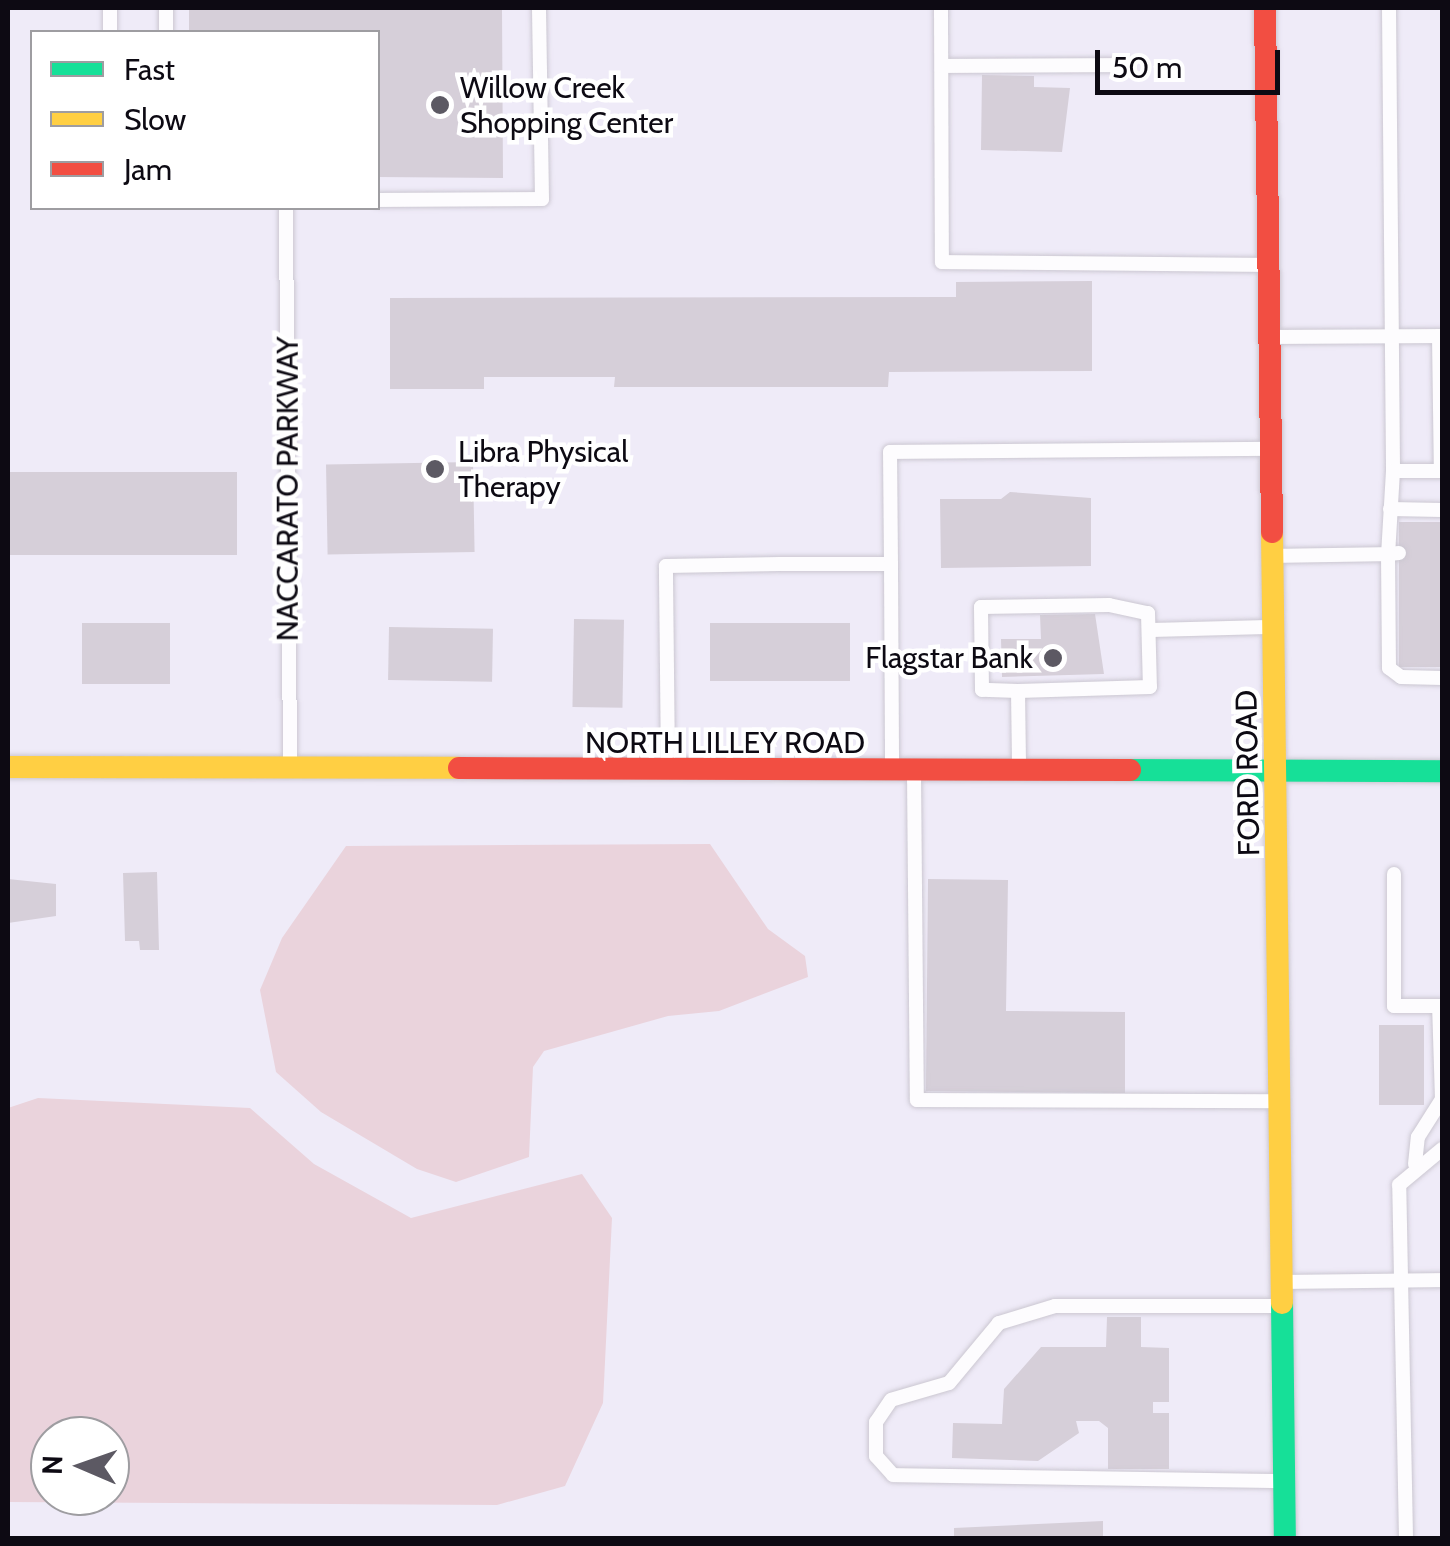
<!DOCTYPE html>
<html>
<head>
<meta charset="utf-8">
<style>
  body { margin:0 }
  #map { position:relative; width:1450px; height:1546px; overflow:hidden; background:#efebf8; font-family:Cabin,sans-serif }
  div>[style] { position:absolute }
  .green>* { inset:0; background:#ead3dc }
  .building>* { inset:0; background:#d6cfd9; transform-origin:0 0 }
  .roads { filter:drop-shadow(0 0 2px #cbc7d1) drop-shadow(0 0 2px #cbc7d1) }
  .lane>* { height:14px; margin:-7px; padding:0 7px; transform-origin:7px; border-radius:7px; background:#fdfcfe }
  .fast>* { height:22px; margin:-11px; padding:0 11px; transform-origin:11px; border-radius:11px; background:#16e098 }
  .slow>* { height:22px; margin:-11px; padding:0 11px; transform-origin:11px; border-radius:11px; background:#ffcf43 }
  .jam>* { height:22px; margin:-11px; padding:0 11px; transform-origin:11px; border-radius:11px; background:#f24e42 }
  .dots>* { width:28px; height:28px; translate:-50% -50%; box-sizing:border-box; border:5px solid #fff; border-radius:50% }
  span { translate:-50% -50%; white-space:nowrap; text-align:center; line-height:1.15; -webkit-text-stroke:9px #fff; paint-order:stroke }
  .poi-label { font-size:30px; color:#0d0a13 }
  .left { translate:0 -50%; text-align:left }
  .right { translate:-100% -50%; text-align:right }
  .street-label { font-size:30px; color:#0d0a13 }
  .frame { position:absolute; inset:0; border:10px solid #0d0a13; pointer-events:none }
  .legend { position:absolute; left:30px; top:30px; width:350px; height:180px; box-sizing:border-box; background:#fff; border:2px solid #9e9da1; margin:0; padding:12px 18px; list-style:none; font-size:30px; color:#0d0a13 }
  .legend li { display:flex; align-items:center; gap:20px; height:50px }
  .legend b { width:50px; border:2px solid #9e9da1 }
  .north { position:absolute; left:30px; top:1416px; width:100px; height:100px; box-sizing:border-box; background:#fff; border:2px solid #9e9da1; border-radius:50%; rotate:272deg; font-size:28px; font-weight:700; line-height:40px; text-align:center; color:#0d0a13 }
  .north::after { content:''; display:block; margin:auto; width:35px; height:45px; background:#5c5963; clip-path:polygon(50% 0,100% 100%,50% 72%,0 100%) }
  .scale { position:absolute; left:1095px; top:50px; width:185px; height:45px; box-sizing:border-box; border:5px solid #0d0a13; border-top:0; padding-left:12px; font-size:30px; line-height:35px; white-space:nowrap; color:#0d0a13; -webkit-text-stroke:8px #fff; paint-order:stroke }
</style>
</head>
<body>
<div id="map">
  <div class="green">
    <i style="clip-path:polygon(710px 844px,768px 929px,805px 956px,808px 977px,719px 1011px,668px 1016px,544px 1051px,533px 1067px,529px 1157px,456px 1182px,417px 1169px,321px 1112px,276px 1072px,260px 990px,282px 938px,346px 846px)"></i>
    <i style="clip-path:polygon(evenodd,38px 1098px,250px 1108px,314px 1164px,411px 1218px,582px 1174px,612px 1218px,603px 1403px,565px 1486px,497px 1505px,8px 1502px,8px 1108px,38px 1098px,50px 1436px,110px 1436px,110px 1496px,50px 1496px,50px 1436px)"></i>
  </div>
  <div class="building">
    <i style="clip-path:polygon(189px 8px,502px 8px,503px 178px,378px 177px,378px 32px,189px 32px)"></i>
    <i style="clip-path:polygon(982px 75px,1034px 76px,1034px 87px,1070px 88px,1062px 152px,981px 150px)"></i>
    <i style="clip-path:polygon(1092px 281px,1092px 371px,889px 372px,888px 387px,614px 387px,615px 377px,484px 377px,484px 389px,390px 389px,390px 298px,956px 297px,956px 282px)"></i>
    <i style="left:473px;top:462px;width:90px;height:147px;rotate:89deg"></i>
    <i style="left:237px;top:472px;width:83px;height:229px;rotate:90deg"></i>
    <i style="clip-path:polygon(1010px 492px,1091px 498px,1091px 566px,941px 568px,940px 499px,1001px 499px)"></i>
    <i style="left:1399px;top:522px;width:43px;height:145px"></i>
    <i style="clip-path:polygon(1095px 614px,1104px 674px,1002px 677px,1001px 639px,1041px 639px,1040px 615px)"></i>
    <i style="left:574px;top:619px;width:50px;height:88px;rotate:1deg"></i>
    <i style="left:82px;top:623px;width:88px;height:61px"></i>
    <i style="left:710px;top:623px;width:140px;height:58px"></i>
    <i style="left:389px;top:627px;width:104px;height:53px;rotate:1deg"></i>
    <i style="clip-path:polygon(157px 872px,159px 950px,140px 950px,139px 941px,125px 941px,123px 873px)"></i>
    <i style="clip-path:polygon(8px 879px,56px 884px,56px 916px,8px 923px)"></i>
    <i style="clip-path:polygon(928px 879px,1008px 880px,1006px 1011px,1125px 1012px,1125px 1093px,926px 1091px)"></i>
    <i style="left:1379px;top:1025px;width:45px;height:80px"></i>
    <i style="clip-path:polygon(1107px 1317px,1141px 1317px,1141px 1347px,1169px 1348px,1169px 1402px,1153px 1402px,1153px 1413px,1169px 1413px,1169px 1469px,1108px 1469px,1108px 1428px,1099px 1421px,1076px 1421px,1079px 1433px,1038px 1461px,952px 1458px,953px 1423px,1002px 1424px,1004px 1389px,1041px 1347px,1106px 1347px)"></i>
    <i style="clip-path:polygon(1103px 1521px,1103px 1538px,954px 1538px,954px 1528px)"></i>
  </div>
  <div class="roads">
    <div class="lane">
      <i style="left:110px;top:8px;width:24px;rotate:90deg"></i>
      <i style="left:166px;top:8px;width:24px;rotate:90deg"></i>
      <i style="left:941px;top:8px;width:254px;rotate:89.8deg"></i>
      <i style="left:942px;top:262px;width:324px;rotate:0.5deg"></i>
      <i style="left:1389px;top:8px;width:463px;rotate:89.5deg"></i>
      <i style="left:1393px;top:471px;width:49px"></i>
      <i style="left:942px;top:66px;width:184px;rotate:-0.3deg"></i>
      <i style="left:378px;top:200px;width:164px;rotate:-0.3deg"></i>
      <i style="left:542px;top:199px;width:191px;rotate:-90.9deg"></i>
      <i style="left:286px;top:208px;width:557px;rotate:89.59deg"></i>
      <i style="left:1439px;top:336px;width:135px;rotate:89.2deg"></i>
      <i style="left:1273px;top:337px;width:169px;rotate:-0.3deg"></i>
      <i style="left:1393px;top:471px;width:83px;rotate:93.4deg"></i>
      <i style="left:1388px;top:554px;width:11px;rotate:-5deg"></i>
      <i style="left:1390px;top:509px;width:52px;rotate:1.1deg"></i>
      <i style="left:1276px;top:556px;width:112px;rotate:-1deg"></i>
      <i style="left:1388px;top:554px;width:114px;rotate:89.5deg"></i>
      <i style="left:1389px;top:668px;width:15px;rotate:37deg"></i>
      <i style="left:1401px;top:677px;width:41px;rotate:1.4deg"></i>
      <i style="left:891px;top:564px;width:112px;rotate:-90.5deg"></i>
      <i style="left:890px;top:452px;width:378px;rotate:-0.5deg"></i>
      <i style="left:1149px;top:630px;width:121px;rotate:-1.4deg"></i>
      <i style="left:1018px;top:691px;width:36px;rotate:-178deg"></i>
      <i style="left:982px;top:690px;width:83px;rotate:-90.7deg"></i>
      <i style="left:981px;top:607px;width:128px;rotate:-0.9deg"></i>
      <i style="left:1109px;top:605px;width:40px;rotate:12deg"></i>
      <i style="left:1148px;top:613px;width:74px;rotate:88.5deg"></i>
      <i style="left:1150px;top:687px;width:132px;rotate:178.3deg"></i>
      <i style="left:1018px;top:691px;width:76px;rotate:89.2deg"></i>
      <i style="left:668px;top:767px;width:201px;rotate:-90.6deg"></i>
      <i style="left:666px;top:566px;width:114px;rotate:-1deg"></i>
      <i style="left:780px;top:564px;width:111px"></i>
      <i style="left:891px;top:564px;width:202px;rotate:89.7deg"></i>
      <i style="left:914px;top:773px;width:327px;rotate:89.5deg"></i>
      <i style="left:917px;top:1100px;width:357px;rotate:0.2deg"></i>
      <i style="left:1394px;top:874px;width:132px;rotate:90deg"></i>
      <i style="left:1394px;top:1006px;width:48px"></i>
      <i style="left:1415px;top:1164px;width:27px;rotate:-84deg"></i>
      <i style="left:1418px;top:1137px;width:45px;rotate:-57.7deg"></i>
      <i style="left:1442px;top:1099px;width:93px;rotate:-91.8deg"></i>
      <i style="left:1288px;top:1282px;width:154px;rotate:-0.7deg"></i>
      <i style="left:1277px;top:1306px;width:222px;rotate:180deg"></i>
      <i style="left:1055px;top:1306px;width:59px;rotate:163.1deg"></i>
      <i style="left:999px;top:1323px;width:78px;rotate:129.8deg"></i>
      <i style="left:949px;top:1383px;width:60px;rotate:163.7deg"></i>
      <i style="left:891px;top:1400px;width:27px;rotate:124deg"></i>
      <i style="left:876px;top:1422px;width:34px;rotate:90deg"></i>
      <i style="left:876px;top:1456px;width:25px;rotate:48deg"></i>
      <i style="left:893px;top:1475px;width:388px;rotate:0.9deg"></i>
      <i style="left:1406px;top:1538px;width:353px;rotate:-91.1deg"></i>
      <i style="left:1399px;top:1185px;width:56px;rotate:-39.9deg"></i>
    </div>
    <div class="fast">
      <i style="left:1130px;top:770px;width:312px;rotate:0.2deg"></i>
      <i style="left:1282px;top:1303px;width:235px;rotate:89.3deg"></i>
    </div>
    <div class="slow">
      <i style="left:1272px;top:532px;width:771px;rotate:89.26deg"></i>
      <i style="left:8px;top:767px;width:451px;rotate:0.1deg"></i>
    </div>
    <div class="jam">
      <i style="left:1265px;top:8px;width:524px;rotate:89.23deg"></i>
      <i style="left:459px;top:768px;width:671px;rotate:0.17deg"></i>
    </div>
  </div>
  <div class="dots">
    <i style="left:440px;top:105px;background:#5c5963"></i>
    <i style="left:435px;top:469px;background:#5c5963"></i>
    <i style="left:1053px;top:658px;background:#5c5963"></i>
  </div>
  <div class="poi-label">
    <span class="left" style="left:460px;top:105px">Willow Creek<br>Shopping Center</span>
    <span class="left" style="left:458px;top:469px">Libra Physical<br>Therapy</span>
    <span class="right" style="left:1033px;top:658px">Flagstar Bank</span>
  </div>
  <div class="street-label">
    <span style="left:288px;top:489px;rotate:-90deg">NACCARATO PARKWAY</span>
    <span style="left:725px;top:743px">NORTH LILLEY ROAD</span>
    <span style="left:1248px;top:773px;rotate:-91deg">FORD ROAD</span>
  </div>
  <div class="frame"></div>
  <ul class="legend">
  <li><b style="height:12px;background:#16e098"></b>Fast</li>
  <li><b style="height:12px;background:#ffcf43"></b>Slow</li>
  <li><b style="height:12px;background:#f24e42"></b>Jam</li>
  </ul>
  <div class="north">N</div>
  <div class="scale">50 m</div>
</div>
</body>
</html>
